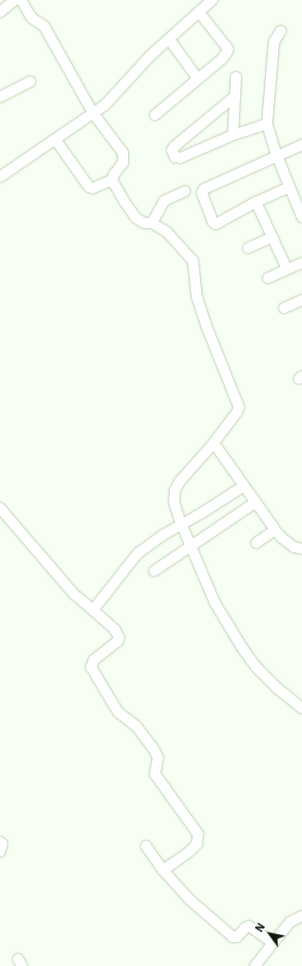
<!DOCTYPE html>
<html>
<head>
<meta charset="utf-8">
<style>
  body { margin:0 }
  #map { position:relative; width:302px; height:966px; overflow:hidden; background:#f7fef3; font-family:"IBM Plex Sans",sans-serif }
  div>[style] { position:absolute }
  .roads { filter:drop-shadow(0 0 1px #bfd1b5) drop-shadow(0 0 1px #bfd1b5) }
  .minor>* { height:10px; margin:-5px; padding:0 5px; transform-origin:5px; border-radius:5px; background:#fff }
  span { translate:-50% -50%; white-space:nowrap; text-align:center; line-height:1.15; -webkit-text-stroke:3.5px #fff; paint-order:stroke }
  .north { position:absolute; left:250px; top:914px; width:40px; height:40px; -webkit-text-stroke:3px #fff; paint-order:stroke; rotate:303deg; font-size:11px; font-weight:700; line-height:16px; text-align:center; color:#11170d }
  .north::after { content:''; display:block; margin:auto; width:14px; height:18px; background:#11170d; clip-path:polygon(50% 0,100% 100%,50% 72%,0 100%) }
</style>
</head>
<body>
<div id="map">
  <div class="roads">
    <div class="minor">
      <i style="left:21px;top:0;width:21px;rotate:59deg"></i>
      <i style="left:32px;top:18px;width:14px;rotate:34deg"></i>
      <i style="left:44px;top:26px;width:100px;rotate:60.6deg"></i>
      <i style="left:93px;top:113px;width:50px;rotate:53.1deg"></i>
      <i style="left:123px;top:153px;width:10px;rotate:90deg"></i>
      <i style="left:123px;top:163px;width:14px;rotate:129deg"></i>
      <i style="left:114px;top:174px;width:6px;rotate:108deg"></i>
      <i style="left:112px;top:180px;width:24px;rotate:60deg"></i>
      <i style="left:124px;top:201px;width:21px;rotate:55deg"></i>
      <i style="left:136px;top:218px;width:9px;rotate:32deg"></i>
      <i style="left:144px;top:223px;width:8px"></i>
      <i style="left:152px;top:223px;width:17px;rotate:31deg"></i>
      <i style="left:167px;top:232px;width:39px;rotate:48deg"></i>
      <i style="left:193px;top:261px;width:36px;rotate:84deg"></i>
      <i style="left:197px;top:297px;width:35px;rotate:72deg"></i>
      <i style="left:208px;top:330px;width:83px;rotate:68.1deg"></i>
      <i style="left:239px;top:407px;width:5px;rotate:112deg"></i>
      <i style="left:237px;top:412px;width:40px;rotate:127deg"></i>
      <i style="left:213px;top:444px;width:7px;rotate:45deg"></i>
      <i style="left:218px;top:449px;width:97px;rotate:54.7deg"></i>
      <i style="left:274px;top:528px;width:4px;rotate:117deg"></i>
      <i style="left:272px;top:532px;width:19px;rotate:145deg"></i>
      <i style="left:0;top:12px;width:19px;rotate:-39deg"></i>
      <i style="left:169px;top:39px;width:49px;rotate:54.1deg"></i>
      <i style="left:0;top:97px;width:34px;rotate:-27deg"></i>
      <i style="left:234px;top:97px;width:77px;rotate:140.3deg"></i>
      <i style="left:175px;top:146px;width:5px;rotate:127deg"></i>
      <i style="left:172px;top:150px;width:8px;rotate:67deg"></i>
      <i style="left:175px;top:157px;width:5px;rotate:11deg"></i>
      <i style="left:180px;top:158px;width:58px;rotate:-23.5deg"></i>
      <i style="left:233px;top:135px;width:36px;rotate:-18deg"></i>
      <i style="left:267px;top:124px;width:34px;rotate:73deg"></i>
      <i style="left:277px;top:156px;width:66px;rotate:67.7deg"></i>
      <i style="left:155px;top:115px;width:87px;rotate:-39.9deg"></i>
      <i style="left:222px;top:59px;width:9px;rotate:-54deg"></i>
      <i style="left:227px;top:52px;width:3px;rotate:-72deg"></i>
      <i style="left:228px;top:49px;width:47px;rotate:-128.1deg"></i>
      <i style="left:267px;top:124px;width:82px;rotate:-85.1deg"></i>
      <i style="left:274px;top:42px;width:13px;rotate:-58deg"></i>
      <i style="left:233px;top:135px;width:58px;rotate:-87deg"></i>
      <i style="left:55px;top:139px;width:59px;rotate:54.7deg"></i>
      <i style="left:89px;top:187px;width:4px;rotate:14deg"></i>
      <i style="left:93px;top:188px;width:21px;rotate:-23deg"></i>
      <i style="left:0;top:177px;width:127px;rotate:-34.4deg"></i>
      <i style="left:105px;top:105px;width:67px;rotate:-47.4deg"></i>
      <i style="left:150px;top:56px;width:84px;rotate:-42.1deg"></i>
      <i style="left:256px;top:202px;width:46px;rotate:151.2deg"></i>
      <i style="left:216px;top:224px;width:4px;rotate:-146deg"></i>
      <i style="left:213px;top:222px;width:31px;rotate:-111deg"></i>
      <i style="left:202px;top:193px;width:4px;rotate:-63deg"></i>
      <i style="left:204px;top:189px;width:107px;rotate:-24.2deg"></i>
      <i style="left:152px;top:223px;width:25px;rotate:-61deg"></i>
      <i style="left:164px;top:201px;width:23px;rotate:-25deg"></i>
      <i style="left:248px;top:248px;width:27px;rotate:-24deg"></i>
      <i style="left:287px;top:269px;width:74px;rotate:-114.8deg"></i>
      <i style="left:256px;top:202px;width:36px;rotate:-24deg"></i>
      <i style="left:268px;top:278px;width:37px;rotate:-24deg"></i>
      <i style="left:284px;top:308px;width:20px;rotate:-24deg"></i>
      <i style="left:299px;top:379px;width:4px;rotate:-45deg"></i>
      <i style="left:213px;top:444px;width:50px;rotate:131.7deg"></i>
      <i style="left:180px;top:481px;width:10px;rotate:119deg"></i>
      <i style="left:175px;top:490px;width:12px;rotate:95deg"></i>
      <i style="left:174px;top:502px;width:22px;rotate:72deg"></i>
      <i style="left:181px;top:523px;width:87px;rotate:67deg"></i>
      <i style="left:215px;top:603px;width:54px;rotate:58.7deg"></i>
      <i style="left:243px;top:649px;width:22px;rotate:54deg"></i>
      <i style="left:256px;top:667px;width:30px;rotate:45deg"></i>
      <i style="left:277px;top:688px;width:32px;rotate:39deg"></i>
      <i style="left:244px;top:486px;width:52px;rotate:147.5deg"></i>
      <i style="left:200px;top:514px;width:43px;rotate:150.4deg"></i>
      <i style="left:163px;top:535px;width:31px;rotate:144deg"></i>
      <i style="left:138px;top:553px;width:73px;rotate:128.3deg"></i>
      <i style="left:93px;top:610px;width:30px;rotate:42deg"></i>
      <i style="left:115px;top:630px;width:9px;rotate:63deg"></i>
      <i style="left:119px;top:638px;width:3px;rotate:108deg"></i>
      <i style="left:118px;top:641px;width:31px;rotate:142deg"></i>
      <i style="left:94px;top:660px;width:8px;rotate:113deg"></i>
      <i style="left:91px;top:667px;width:52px;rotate:59deg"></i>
      <i style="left:118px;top:712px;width:24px;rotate:38deg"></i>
      <i style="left:137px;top:727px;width:26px;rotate:53deg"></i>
      <i style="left:153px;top:748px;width:11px;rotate:63deg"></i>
      <i style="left:158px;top:758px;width:16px;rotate:101deg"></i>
      <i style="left:155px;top:774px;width:74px;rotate:54.4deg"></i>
      <i style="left:198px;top:834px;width:10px;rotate:96deg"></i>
      <i style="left:197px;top:844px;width:11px;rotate:135deg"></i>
      <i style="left:189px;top:852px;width:32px;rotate:145deg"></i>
      <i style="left:163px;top:870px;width:40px;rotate:48deg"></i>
      <i style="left:190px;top:900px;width:57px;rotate:40.7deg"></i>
      <i style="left:233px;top:937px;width:4px"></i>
      <i style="left:237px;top:937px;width:12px;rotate:-48deg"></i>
      <i style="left:245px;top:928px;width:4px;rotate:-27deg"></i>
      <i style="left:249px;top:926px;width:29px;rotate:35deg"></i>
      <i style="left:273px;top:943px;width:27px;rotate:-51deg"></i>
      <i style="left:290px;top:922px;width:13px;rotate:-27deg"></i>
      <i style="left:0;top:508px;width:113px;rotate:49.3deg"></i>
      <i style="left:74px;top:594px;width:25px;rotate:40deg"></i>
      <i style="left:274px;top:529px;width:12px;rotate:48deg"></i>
      <i style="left:282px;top:538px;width:15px;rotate:37deg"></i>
      <i style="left:294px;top:547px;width:8px;rotate:14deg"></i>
      <i style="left:154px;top:571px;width:123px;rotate:-34.1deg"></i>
      <i style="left:0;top:842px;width:3px;rotate:45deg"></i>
      <i style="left:2px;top:844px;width:8px;rotate:104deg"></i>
      <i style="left:146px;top:846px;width:29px;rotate:55deg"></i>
      <i style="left:18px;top:959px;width:8px;rotate:60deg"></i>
      <i style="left:255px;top:966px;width:29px;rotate:-52deg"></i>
    </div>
  </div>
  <div class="north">N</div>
</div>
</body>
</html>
